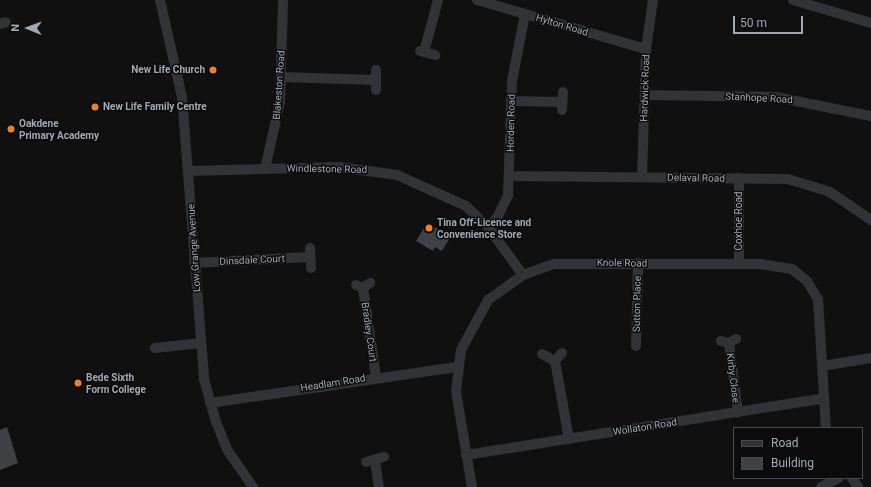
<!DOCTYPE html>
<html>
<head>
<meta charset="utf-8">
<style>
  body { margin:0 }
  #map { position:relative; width:871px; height:487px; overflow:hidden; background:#101011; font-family:Roboto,sans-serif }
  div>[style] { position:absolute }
  .building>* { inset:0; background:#3f4145 }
  .minor>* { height:10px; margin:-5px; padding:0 5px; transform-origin:5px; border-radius:5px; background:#313336 }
  .dots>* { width:11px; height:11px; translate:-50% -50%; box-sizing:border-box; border:2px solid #0b0b0c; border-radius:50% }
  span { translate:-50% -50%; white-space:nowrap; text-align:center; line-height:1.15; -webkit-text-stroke:3px #0b0b0c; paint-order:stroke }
  .street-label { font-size:10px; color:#a1aab3 }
  .poi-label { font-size:10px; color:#a1aab3; font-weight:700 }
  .right { translate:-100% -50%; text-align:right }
  .left { translate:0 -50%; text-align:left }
  .legend { position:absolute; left:733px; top:427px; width:130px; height:52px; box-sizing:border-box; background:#0b0b0c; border:1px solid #474b4f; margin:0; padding:5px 7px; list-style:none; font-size:12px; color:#a1aab3 }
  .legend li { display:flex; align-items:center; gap:8px; height:20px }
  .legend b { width:20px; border:1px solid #474b4f }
  .north { position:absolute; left:8px; top:8px; width:40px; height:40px; -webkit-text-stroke:3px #0b0b0c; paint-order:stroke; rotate:271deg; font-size:11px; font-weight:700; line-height:16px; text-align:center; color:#a1aab3 }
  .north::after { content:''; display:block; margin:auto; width:14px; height:18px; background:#a1aab3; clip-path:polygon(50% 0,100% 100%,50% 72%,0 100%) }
  .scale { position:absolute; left:733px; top:16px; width:70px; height:18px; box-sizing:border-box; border:2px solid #a1aab3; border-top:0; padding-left:5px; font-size:12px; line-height:14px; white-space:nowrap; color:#a1aab3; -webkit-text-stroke:3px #0b0b0c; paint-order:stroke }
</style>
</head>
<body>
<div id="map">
  <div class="building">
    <i style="clip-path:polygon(427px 223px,451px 236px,442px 251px,435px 247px,433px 251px,416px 241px)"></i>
    <i style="clip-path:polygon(7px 427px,18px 463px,0 470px,0 430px)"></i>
  </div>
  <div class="minor">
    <i style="left:160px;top:0;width:99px;rotate:77.2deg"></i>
    <i style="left:182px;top:97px;width:283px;rotate:85.5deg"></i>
    <i style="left:204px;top:379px;width:45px;rotate:74.4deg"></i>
    <i style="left:216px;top:422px;width:31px;rotate:68deg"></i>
    <i style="left:228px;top:451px;width:44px;rotate:55.2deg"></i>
    <i style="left:477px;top:0;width:176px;rotate:16.2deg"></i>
    <i style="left:793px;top:0;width:81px;rotate:16.4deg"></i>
    <i style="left:0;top:24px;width:6px;rotate:-18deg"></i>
    <i style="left:420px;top:51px;width:16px;rotate:15deg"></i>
    <i style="left:424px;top:52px;width:54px;rotate:-74.9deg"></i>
    <i style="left:281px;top:77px;width:95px;rotate:1.8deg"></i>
    <i style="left:376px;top:90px;width:20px;rotate:-90deg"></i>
    <i style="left:645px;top:95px;width:131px;rotate:0.9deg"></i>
    <i style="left:776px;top:97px;width:97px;rotate:11.3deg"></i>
    <i style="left:511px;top:101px;width:51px;rotate:1.1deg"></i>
    <i style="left:562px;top:110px;width:18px;rotate:-87deg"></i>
    <i style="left:265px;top:169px;width:69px;rotate:-77.4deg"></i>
    <i style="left:280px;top:102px;width:102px;rotate:-88.3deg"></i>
    <i style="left:188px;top:171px;width:150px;rotate:-1.5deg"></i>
    <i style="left:338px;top:167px;width:60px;rotate:7.7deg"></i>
    <i style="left:397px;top:175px;width:76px;rotate:24.2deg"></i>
    <i style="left:466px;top:206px;width:30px;rotate:44deg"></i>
    <i style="left:488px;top:227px;width:59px;rotate:53.9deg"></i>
    <i style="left:510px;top:176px;width:278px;rotate:0.6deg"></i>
    <i style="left:788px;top:179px;width:44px;rotate:17.2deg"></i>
    <i style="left:830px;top:192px;width:50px;rotate:34.3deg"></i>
    <i style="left:642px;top:177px;width:128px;rotate:-88.2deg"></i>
    <i style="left:646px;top:49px;width:49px;rotate:-81.9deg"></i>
    <i style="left:488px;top:227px;width:13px;rotate:-45deg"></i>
    <i style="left:497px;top:218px;width:25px;rotate:-64deg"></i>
    <i style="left:508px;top:195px;width:114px;rotate:-88deg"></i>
    <i style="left:512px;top:81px;width:68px;rotate:-79deg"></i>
    <i style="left:310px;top:248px;width:20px;rotate:87deg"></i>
    <i style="left:194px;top:263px;width:116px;rotate:-3deg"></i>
    <i style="left:739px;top:264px;width:86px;rotate:-90deg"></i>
    <i style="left:356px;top:285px;width:8px;rotate:23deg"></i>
    <i style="left:363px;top:288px;width:9px;rotate:-36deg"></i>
    <i style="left:363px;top:288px;width:90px;rotate:81.7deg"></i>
    <i style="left:721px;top:341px;width:8px;rotate:14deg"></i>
    <i style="left:729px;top:343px;width:8px;rotate:-30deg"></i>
    <i style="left:729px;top:343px;width:70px;rotate:82.6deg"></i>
    <i style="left:636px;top:346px;width:83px;rotate:-88.6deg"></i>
    <i style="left:155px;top:348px;width:46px;rotate:-6.2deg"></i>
    <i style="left:562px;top:353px;width:11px;rotate:131deg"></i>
    <i style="left:555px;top:361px;width:79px;rotate:79.8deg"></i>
    <i style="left:542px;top:354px;width:15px;rotate:28deg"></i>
    <i style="left:822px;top:366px;width:50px;rotate:-9.3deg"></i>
    <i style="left:210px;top:403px;width:251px;rotate:-8.3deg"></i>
    <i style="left:466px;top:455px;width:363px;rotate:-9deg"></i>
    <i style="left:375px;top:460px;width:27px;rotate:82deg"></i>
    <i style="left:366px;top:462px;width:19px;rotate:-16deg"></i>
    <i style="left:852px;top:478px;width:11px;rotate:56deg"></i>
    <i style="left:472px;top:487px;width:97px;rotate:-99.5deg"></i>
    <i style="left:456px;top:391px;width:41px;rotate:-83deg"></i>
    <i style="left:461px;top:350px;width:57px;rotate:-61.6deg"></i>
    <i style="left:488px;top:300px;width:43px;rotate:-35.5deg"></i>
    <i style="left:523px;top:275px;width:33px;rotate:-20deg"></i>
    <i style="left:554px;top:264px;width:206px"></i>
    <i style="left:760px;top:264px;width:32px;rotate:9deg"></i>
    <i style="left:792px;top:269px;width:19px;rotate:39deg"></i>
    <i style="left:807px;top:281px;width:21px;rotate:59deg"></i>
    <i style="left:818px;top:299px;width:129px;rotate:86.5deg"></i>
    <i style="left:821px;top:487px;width:20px;rotate:-27deg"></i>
  </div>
  <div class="dots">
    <i style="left:213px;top:70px;background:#f37f27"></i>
    <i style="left:95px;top:107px;background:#f37f27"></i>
    <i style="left:11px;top:129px;background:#f37f27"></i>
    <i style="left:429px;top:228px;background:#f37f27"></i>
    <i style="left:78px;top:383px;background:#f37f27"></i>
  </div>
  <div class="street-label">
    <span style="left:562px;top:25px;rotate:17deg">Hylton Road</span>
    <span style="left:279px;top:85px;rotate:-86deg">Blakeston Road</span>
    <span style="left:645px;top:88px;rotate:-88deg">Hardwick Road</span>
    <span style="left:759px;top:98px;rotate:3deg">Stanhope Road</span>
    <span style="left:511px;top:123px;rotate:-89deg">Horden Road</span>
    <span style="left:327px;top:169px;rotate:1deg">Windlestone Road</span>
    <span style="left:696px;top:178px;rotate:1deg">Delaval Road</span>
    <span style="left:739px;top:221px;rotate:-90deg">Coxhoe Road</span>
    <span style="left:194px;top:248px;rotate:-94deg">Low Grange Avenue</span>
    <span style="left:252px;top:260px;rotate:-3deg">Dinsdale Court</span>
    <span style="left:622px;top:263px;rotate:1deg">Knole Road</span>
    <span style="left:637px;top:304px;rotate:-89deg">Sutton Place</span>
    <span style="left:369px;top:332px;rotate:82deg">Bradley Court</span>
    <span style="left:733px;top:378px;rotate:83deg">Kirby Close</span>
    <span style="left:333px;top:383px;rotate:-9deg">Headlam Road</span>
    <span style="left:645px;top:427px;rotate:-9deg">Wollaton Road</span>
  </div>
  <div class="poi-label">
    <span class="right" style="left:205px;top:70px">New Life Church</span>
    <span class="left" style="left:103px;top:107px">New Life Family Centre</span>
    <span class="left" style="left:19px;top:129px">Oakdene<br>Primary Academy</span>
    <span class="left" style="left:437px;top:228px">Tina Off-Licence and<br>Convenience Store</span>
    <span class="left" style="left:86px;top:383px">Bede Sixth<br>Form College</span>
  </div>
  <ul class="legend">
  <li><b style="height:5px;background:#313336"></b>Road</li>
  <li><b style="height:11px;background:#3f4145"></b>Building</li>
  </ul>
  <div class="north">N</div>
  <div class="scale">50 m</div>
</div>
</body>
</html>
